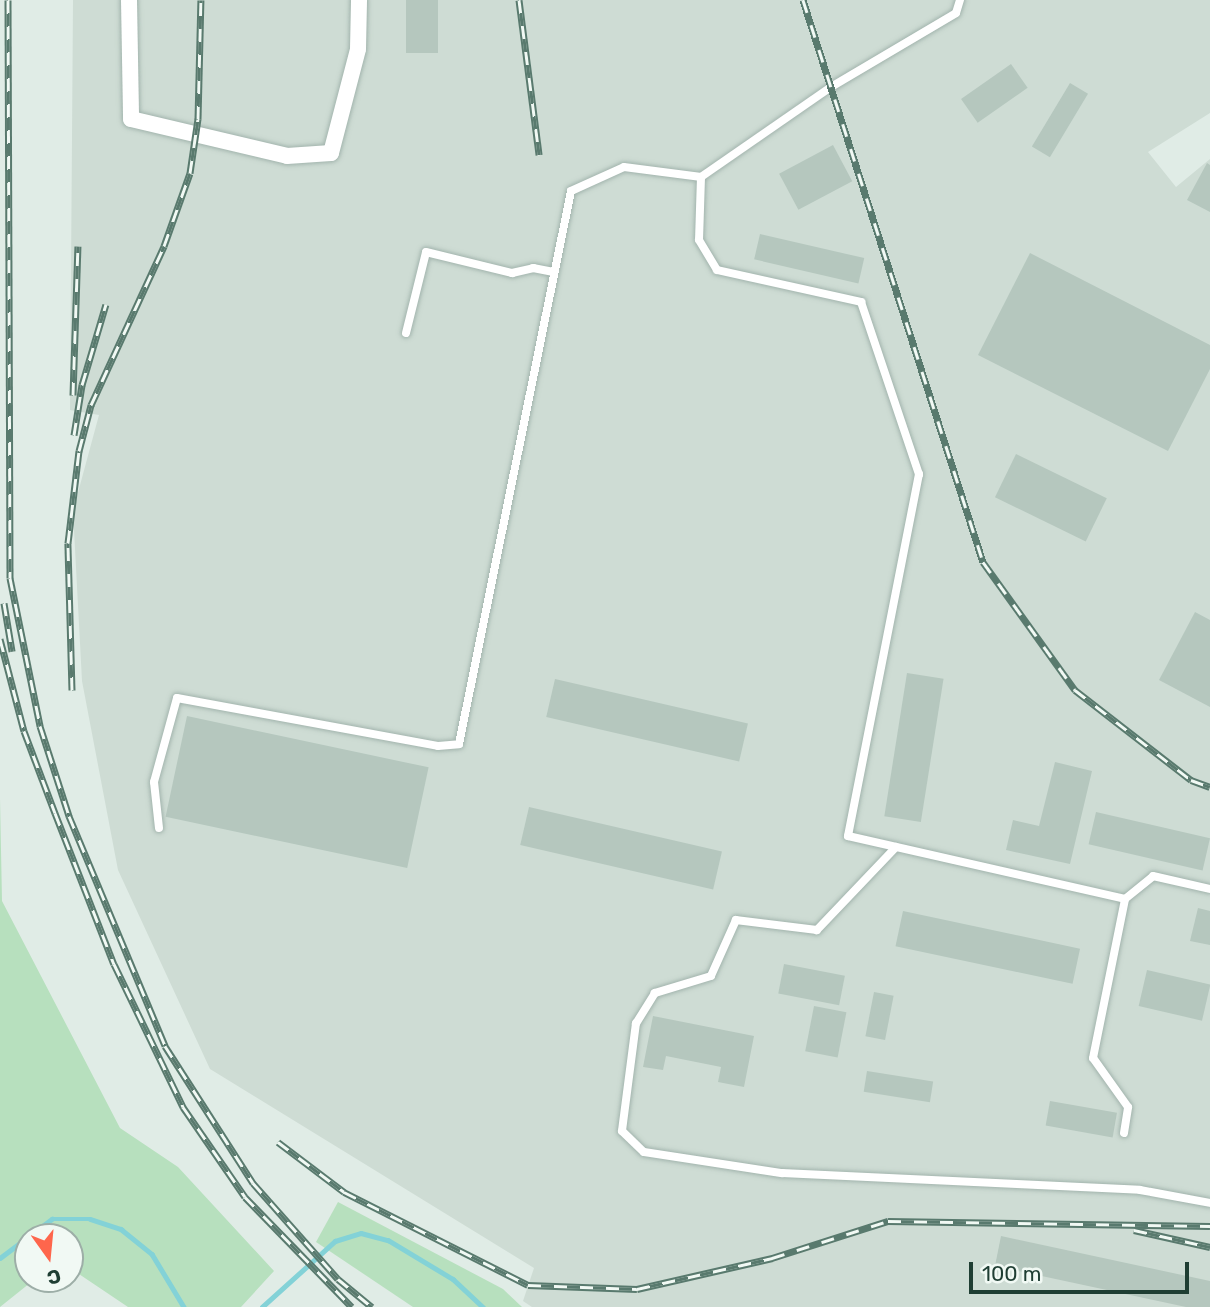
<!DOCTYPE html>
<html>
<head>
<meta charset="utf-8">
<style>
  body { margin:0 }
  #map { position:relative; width:1210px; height:1307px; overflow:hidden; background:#e0ece6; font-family:Rubik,sans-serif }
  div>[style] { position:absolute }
  .built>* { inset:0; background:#cedcd4 }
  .green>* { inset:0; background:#b7e0be }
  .stream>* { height:4.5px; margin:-2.25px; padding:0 2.25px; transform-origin:2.25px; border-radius:2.25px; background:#83d2d7 }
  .building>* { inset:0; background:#b5c7be; transform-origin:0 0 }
  .roads { filter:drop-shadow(0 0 2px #a2b4ad) drop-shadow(0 0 2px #a2b4ad) }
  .service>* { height:8px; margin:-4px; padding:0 4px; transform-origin:4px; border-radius:4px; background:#fff }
  .minor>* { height:16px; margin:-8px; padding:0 8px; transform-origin:8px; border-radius:8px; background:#fff }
  .rail>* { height:7px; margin-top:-3.5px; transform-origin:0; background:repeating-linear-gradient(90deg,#f1f9f4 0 13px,#597a6e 0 26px); box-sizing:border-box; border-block:2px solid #597a6e }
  span { translate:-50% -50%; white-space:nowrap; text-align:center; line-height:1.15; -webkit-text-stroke:7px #f1f9f4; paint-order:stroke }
  .north { position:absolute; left:14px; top:1223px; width:70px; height:70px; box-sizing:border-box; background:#f1f9f4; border:2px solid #9daea7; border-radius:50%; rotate:165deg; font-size:19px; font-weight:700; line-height:28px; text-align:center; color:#1f3e33 }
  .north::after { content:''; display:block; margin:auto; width:24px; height:32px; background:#fe664c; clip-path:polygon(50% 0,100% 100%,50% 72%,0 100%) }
  .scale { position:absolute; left:969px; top:1262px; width:220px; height:32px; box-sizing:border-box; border:4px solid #1f3e33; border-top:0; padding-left:9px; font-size:21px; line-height:24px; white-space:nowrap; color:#1f3e33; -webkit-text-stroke:5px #f1f9f4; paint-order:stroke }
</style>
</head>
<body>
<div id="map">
  <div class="built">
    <i style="clip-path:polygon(73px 0,1210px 0,1210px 113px,1148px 152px,1176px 187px,1210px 159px,1210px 1307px,532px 1307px,523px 1301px,534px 1268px,210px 1069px,118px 870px,82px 681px,73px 511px,99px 415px,70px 410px)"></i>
  </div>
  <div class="green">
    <i style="clip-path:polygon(0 798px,2px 901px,120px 1128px,178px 1167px,274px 1271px,241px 1307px,128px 1307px,70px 1268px,70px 1237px,28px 1237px,28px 1279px,35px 1279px,0 1307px)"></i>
    <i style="clip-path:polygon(338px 1202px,503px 1289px,522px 1307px,413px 1307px,316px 1242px)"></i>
  </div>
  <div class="stream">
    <i style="left:0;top:1258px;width:65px;rotate:-36.9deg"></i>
    <i style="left:52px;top:1219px;width:38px"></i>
    <i style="left:90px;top:1219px;width:33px;rotate:18deg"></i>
    <i style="left:121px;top:1229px;width:40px;rotate:39deg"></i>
    <i style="left:152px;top:1254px;width:62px;rotate:58.9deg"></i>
    <i style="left:262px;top:1307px;width:98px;rotate:-42.1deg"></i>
    <i style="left:335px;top:1241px;width:27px;rotate:-17deg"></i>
    <i style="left:361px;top:1233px;width:28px;rotate:15deg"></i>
    <i style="left:388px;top:1240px;width:76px;rotate:31deg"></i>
    <i style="left:453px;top:1279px;width:41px;rotate:43deg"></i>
  </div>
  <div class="building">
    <i style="left:406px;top:0;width:32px;height:53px"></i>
    <i style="left:1011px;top:64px;width:29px;height:61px;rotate:55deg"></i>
    <i style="left:1070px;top:83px;width:21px;height:74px;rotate:31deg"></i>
    <i style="left:833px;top:145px;width:41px;height:61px;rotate:62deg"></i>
    <i style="clip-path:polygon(1207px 163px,1210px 165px,1210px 212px,1187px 200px)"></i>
    <i style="left:760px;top:234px;width:107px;height:26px;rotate:13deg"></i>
    <i style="clip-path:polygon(1030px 253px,1210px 345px,1210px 369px,1168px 451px,978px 355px)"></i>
    <i style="left:1016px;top:454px;width:101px;height:48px;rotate:26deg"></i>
    <i style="clip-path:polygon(1195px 612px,1210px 620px,1210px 707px,1159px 680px)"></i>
    <i style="left:907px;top:673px;width:37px;height:145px;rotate:9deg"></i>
    <i style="left:555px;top:679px;width:198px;height:39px;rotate:13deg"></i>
    <i style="left:187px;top:716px;width:247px;height:103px;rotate:12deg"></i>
    <i style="clip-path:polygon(1055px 762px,1092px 771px,1070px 864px,1006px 850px,1013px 820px,1039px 826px)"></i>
    <i style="left:529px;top:807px;width:198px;height:39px;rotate:13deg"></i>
    <i style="left:1096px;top:812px;width:117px;height:33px;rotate:13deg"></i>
    <i style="clip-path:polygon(1198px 908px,1210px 911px,1210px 945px,1190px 941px)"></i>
    <i style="left:903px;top:911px;width:181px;height:36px;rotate:12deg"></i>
    <i style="left:784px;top:964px;width:62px;height:30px;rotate:11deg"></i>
    <i style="left:1147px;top:970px;width:65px;height:37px;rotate:13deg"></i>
    <i style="left:874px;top:992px;width:20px;height:45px;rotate:11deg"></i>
    <i style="left:814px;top:1006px;width:33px;height:46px;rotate:11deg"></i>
    <i style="clip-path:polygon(653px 1016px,754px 1036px,744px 1087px,718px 1082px,721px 1067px,666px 1056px,663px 1070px,643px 1067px)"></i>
    <i style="left:867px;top:1071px;width:67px;height:21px;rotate:9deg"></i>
    <i style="left:1050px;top:1101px;width:68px;height:25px;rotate:10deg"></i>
    <i style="clip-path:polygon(1001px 1236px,1210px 1281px,1210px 1307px,1186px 1307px,995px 1266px)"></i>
  </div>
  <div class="roads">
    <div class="service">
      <i style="left:701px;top:177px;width:63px;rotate:91.8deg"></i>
      <i style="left:699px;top:240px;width:35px;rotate:59deg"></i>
      <i style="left:717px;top:270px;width:148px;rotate:12.5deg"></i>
      <i style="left:861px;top:302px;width:182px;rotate:71.4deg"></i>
      <i style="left:919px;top:474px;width:369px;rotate:101.1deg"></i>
      <i style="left:848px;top:836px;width:284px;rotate:12.8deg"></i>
      <i style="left:1125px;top:899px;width:36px;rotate:-39deg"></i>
      <i style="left:1153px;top:876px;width:58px;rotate:12.8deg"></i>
      <i style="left:406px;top:333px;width:83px;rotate:-76.1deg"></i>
      <i style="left:426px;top:252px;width:89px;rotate:13.7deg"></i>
      <i style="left:512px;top:273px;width:22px;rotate:-13deg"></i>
      <i style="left:533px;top:268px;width:21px;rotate:11deg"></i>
      <i style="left:159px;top:828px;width:46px;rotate:-96.2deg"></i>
      <i style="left:154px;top:782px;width:87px;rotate:-74.7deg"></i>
      <i style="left:177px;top:698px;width:265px;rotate:10.4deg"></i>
      <i style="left:438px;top:746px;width:21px;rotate:-5deg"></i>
      <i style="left:459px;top:744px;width:564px;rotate:-78.55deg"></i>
      <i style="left:571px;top:191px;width:58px;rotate:-24.4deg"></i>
      <i style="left:624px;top:167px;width:78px;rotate:7.4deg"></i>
      <i style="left:701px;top:177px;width:158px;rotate:-34.7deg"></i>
      <i style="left:831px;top:87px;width:145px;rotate:-30.6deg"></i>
      <i style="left:956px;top:13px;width:14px;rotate:-73deg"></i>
      <i style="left:896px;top:847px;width:115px;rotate:133.6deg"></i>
      <i style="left:817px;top:930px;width:82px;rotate:-173deg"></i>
      <i style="left:736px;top:920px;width:61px;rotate:114.1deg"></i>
      <i style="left:711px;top:976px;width:59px;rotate:163.1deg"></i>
      <i style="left:655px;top:993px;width:36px;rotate:122deg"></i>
      <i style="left:636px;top:1023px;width:109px;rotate:97.4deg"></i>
      <i style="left:622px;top:1131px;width:30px;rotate:44deg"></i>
      <i style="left:644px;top:1152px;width:140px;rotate:8.7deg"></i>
      <i style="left:782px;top:1173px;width:358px;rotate:2.7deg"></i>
      <i style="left:1140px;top:1190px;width:71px;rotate:10.5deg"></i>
      <i style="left:1124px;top:1133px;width:26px;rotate:-81deg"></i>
      <i style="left:1128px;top:1107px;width:60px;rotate:-125.5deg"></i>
      <i style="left:1093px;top:1058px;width:162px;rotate:-78.6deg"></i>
    </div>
    <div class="minor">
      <i style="left:129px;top:0;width:119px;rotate:89deg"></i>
      <i style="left:131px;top:119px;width:160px;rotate:13.3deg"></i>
      <i style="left:287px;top:156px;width:44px;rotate:-3.9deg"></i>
      <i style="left:331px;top:153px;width:107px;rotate:-75.4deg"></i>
      <i style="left:358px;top:49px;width:49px;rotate:-88.8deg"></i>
    </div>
  </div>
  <div class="rail">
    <i style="left:8px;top:0;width:578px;rotate:89.8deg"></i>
    <i style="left:10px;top:578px;width:151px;rotate:78.5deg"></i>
    <i style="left:40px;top:726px;width:95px;rotate:72.1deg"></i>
    <i style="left:69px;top:816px;width:249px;rotate:67.3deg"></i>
    <i style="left:165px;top:1046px;width:163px;rotate:57.3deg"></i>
    <i style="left:253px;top:1183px;width:128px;rotate:48.5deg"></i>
    <i style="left:338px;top:1279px;width:44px;rotate:39.5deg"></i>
    <i style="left:519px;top:0;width:156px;rotate:82.6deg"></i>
    <i style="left:803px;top:0;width:590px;rotate:72.24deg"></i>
    <i style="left:983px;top:562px;width:158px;rotate:54.3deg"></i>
    <i style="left:1075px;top:690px;width:147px;rotate:37.8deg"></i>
    <i style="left:1191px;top:780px;width:20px;rotate:20deg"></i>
    <i style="left:73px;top:395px;width:149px;rotate:-88.1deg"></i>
    <i style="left:74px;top:435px;width:51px;rotate:-80.9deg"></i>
    <i style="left:82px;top:385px;width:84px;rotate:-73.5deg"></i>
    <i style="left:4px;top:603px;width:49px;rotate:80.5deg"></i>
    <i style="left:0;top:639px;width:95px;rotate:75.4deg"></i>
    <i style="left:24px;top:731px;width:88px;rotate:69.3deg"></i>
    <i style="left:55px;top:813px;width:162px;rotate:68.7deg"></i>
    <i style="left:114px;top:964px;width:159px;rotate:64.2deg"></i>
    <i style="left:183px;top:1107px;width:109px;rotate:55.4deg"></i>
    <i style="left:245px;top:1197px;width:153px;rotate:45.8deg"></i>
    <i style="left:72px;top:690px;width:147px;rotate:-91.6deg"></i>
    <i style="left:68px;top:543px;width:93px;rotate:-83.2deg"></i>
    <i style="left:79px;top:451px;width:48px;rotate:-75.4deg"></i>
    <i style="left:91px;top:405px;width:175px;rotate:-65.3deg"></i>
    <i style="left:164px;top:246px;width:77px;rotate:-70.4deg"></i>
    <i style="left:190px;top:173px;width:55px;rotate:-81.6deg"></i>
    <i style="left:198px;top:119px;width:119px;rotate:-88.6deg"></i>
    <i style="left:278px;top:1142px;width:83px;rotate:37.1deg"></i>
    <i style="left:344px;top:1192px;width:206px;rotate:26.8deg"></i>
    <i style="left:528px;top:1285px;width:109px;rotate:2.1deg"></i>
    <i style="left:637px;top:1289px;width:139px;rotate:-12.9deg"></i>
    <i style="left:772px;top:1258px;width:122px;rotate:-17.7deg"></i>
    <i style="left:888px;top:1221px;width:322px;rotate:0.9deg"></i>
    <i style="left:1134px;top:1230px;width:78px;rotate:12.6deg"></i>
  </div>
  <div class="north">С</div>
  <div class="scale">100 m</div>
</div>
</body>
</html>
